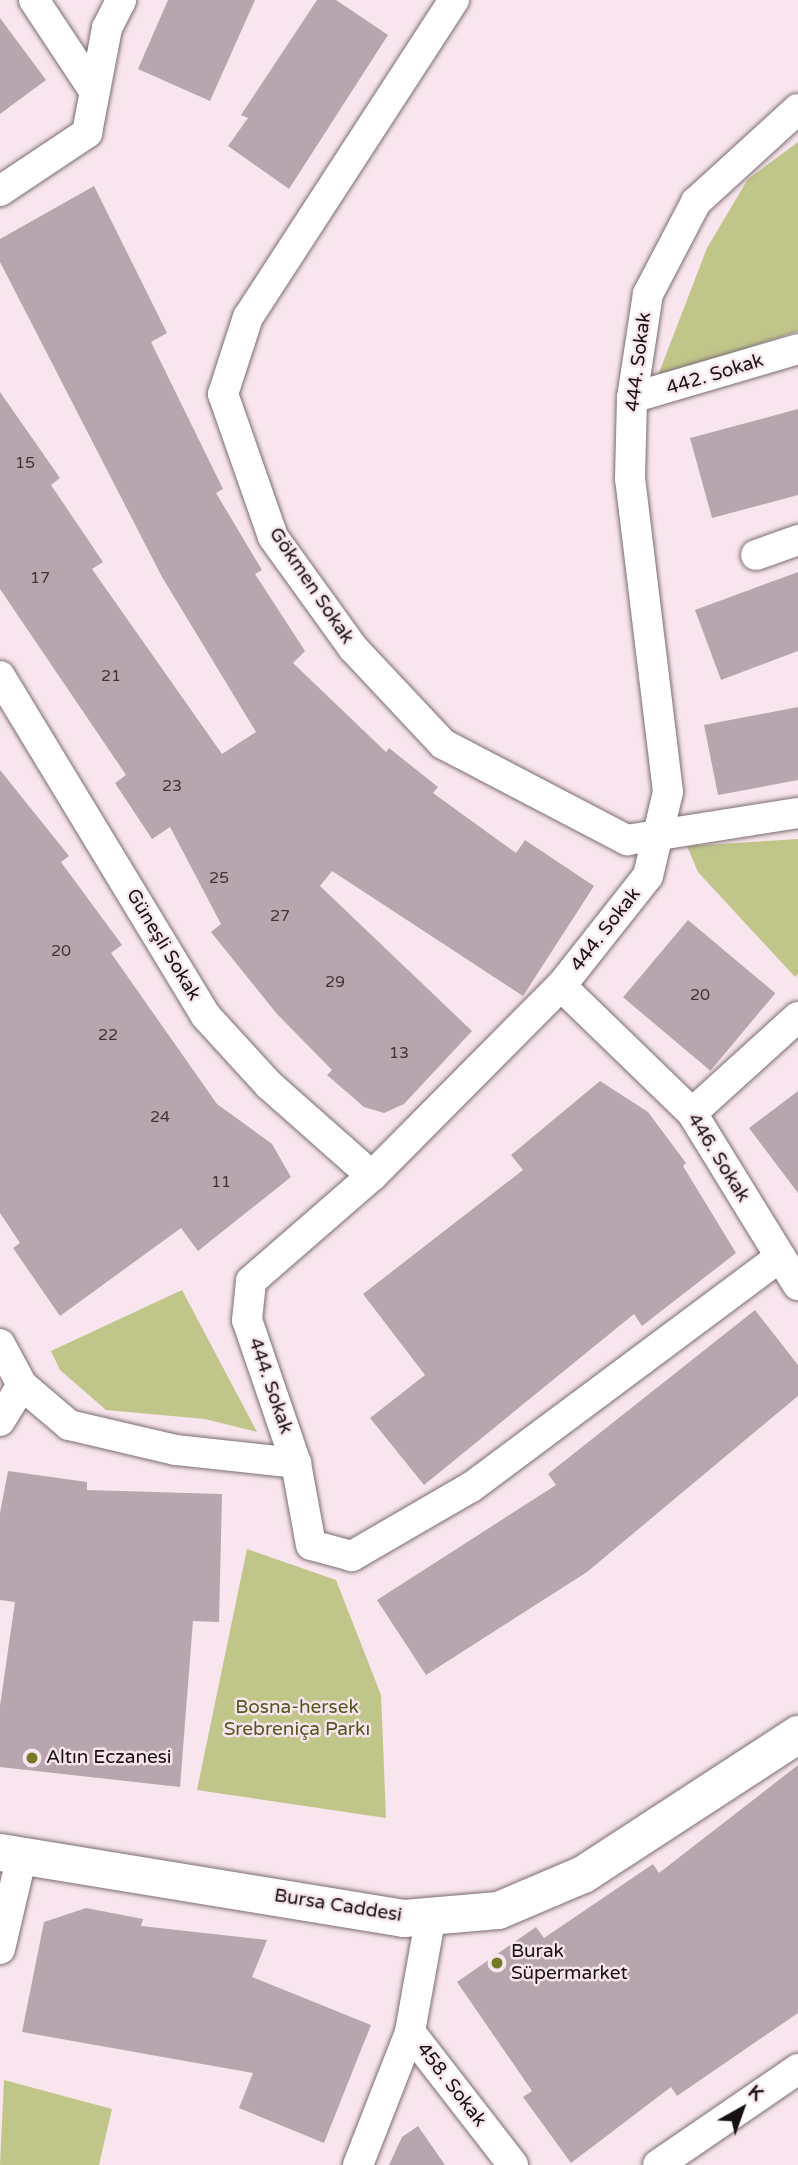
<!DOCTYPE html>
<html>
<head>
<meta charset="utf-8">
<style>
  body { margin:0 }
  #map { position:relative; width:798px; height:2165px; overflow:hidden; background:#f8e5ed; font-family:"Varela Round",sans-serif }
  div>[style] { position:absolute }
  .green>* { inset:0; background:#c0c68a }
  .building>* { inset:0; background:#b8a6ae; transform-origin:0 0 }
  .roads { filter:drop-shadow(0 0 2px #7c6c73) drop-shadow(0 0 2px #7c6c73) }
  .minor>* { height:30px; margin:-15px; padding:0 15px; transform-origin:15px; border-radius:15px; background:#fff }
  .tertiary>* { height:37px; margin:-18.5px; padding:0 18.5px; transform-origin:18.5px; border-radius:18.5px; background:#fff }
  .dots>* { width:19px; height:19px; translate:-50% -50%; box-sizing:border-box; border:4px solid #f8e5ed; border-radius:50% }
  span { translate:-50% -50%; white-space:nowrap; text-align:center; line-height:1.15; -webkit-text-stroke:5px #f8e5ed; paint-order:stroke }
  .number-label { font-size:16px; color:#3f363a }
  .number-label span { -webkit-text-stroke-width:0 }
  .street-label { font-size:19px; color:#171114 }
  .park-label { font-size:19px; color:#54581e }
  .poi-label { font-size:19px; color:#171114 }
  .left { translate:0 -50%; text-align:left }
  .north { position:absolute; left:707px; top:2074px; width:70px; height:70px; -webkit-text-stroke:5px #f8e5ed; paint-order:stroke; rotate:40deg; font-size:19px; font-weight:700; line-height:28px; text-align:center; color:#171114 }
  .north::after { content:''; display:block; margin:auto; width:24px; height:32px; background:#171114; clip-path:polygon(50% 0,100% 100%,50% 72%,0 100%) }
</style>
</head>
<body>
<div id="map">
  <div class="green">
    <i style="clip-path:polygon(798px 142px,798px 331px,657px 378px,707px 248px,748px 179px)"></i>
    <i style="clip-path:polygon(798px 839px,798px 974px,795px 977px,698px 872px,687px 846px)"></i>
    <i style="clip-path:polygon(182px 1290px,257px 1432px,205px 1419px,106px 1410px,60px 1370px,51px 1351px)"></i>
    <i style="clip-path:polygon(247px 1549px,336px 1580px,381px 1695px,386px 1818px,197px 1790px)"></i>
    <i style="clip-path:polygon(4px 2080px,112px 2109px,99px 2165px,0 2165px)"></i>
  </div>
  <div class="building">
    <i style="clip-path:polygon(168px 0,255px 0,210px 101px,138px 69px)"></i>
    <i style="clip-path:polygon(317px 0,336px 0,388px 35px,289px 189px,228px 146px,248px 118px,241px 115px)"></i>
    <i style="clip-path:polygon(0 18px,46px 80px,0 114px)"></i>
    <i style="clip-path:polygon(94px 186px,167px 333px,151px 342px,223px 489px,216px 493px,262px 570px,255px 574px,305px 651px,293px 663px,386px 752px,389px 748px,438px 787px,433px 793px,516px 853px,525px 840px,594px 886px,523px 996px,332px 871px,320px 886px,472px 1031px,404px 1104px,384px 1113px,364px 1107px,327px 1075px,332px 1070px,277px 1014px,211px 932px,221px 924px,170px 827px,152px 839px,115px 783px,126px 775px,0 589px,0 392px,60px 478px,51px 485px,103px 562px,92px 569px,222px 754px,256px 732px,162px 577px,0 262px,0 239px)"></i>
    <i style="clip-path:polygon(798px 409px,798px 495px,712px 518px,690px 438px)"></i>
    <i style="clip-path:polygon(798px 572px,798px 651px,721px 680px,695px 610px)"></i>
    <i style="clip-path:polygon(798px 707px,798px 780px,718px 795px,704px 725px)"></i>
    <i style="clip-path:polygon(0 770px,69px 856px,61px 862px,122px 945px,111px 953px,217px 1104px,272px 1144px,291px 1177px,198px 1251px,181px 1228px,60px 1316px,13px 1248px,20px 1243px,0 1213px)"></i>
    <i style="left:688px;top:920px;width:114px;height:101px;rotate:40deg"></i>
    <i style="clip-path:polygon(600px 1081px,648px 1112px,686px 1163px,683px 1166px,736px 1253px,642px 1326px,634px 1314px,424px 1485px,370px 1418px,425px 1375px,363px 1294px,523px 1170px,511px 1155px)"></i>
    <i style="clip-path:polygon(798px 1091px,798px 1193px,749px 1128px)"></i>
    <i style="clip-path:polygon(755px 1310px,798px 1365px,798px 1396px,587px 1572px,426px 1675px,377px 1600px,556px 1485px,548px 1474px)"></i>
    <i style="clip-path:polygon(8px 1471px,87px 1482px,87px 1490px,222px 1494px,219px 1622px,193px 1621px,180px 1787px,0 1767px,0 1706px,15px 1602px,0 1600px,0 1513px)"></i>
    <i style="clip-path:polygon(798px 1765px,798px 2013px,677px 2096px,671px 2087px,571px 2163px,523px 2097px,532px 2091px,457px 1982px,536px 1927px,544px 1938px,653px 1864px,659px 1873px)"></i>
    <i style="clip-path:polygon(86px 1908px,143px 1919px,141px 1926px,267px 1940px,252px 1977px,371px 2025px,324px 2143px,239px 2108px,253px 2073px,22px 2032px,44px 1922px)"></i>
    <i style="clip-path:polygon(418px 2126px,445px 2165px,389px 2165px,402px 2137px)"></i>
  </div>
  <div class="roads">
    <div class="minor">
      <i style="left:34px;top:0;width:110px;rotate:56.5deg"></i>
      <i style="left:454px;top:0;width:378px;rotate:123deg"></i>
      <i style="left:248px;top:317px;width:81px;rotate:108deg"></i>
      <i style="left:223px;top:394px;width:151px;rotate:70.7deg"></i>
      <i style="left:273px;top:537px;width:137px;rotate:54.2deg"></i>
      <i style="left:353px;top:648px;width:132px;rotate:46.8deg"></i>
      <i style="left:443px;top:744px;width:208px;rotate:27.6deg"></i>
      <i style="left:627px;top:840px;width:173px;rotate:-9deg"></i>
      <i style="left:0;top:191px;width:105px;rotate:-33.7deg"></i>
      <i style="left:87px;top:133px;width:107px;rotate:-79.2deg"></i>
      <i style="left:107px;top:28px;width:31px;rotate:-63deg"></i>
      <i style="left:632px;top:398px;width:173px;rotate:-16.4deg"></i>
      <i style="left:756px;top:555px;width:45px;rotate:-19.7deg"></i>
      <i style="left:0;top:676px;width:396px;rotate:58.8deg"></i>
      <i style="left:205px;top:1015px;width:95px;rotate:47.6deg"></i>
      <i style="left:269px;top:1085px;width:137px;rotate:41.5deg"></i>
      <i style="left:561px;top:986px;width:182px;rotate:44.1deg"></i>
      <i style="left:692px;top:1113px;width:202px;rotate:58.4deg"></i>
      <i style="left:692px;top:1113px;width:143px;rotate:-42.2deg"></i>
      <i style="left:780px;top:1257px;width:385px;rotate:143.3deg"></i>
      <i style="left:471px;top:1487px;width:138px;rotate:149.9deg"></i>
      <i style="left:352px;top:1556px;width:42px;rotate:-165deg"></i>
      <i style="left:311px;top:1545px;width:83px;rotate:-100.4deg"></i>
      <i style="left:296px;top:1463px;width:151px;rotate:-108.9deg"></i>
      <i style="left:247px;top:1320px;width:39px;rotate:-84deg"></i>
      <i style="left:251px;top:1281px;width:160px;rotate:-41deg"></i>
      <i style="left:372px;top:1176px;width:268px;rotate:-45.2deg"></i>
      <i style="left:561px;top:986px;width:140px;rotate:-51.7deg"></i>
      <i style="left:648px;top:876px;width:86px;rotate:-76.6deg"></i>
      <i style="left:668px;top:792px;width:315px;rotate:-96.9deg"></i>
      <i style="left:630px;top:479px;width:81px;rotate:-88.6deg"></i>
      <i style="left:632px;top:398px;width:105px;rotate:-81.3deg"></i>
      <i style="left:648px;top:294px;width:104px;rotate:-62.4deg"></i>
      <i style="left:696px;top:202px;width:138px;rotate:-42.4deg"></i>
      <i style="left:0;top:1344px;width:47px;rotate:61.8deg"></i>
      <i style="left:22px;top:1385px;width:62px;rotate:40.4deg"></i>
      <i style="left:69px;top:1425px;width:110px;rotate:13.2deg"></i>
      <i style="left:176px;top:1450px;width:121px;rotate:6.2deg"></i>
      <i style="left:0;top:1421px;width:42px;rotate:-58.6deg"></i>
      <i style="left:431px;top:1915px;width:119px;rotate:100.2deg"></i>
      <i style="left:410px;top:2032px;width:168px;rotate:52.2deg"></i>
      <i style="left:0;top:1949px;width:97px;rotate:-76.8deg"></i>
      <i style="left:358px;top:2165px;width:143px;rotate:-68.6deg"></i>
      <i style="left:658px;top:2165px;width:170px;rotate:-34.4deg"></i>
    </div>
    <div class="tertiary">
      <i style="left:0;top:1852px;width:409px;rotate:9.3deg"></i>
      <i style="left:404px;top:1918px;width:94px;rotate:-4.9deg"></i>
      <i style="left:498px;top:1910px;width:92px;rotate:-23deg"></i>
      <i style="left:583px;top:1874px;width:257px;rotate:-33.1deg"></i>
    </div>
  </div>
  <div class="dots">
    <i style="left:32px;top:1758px;background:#757a24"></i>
    <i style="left:497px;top:1963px;background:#757a24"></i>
  </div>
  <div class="number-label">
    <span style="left:25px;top:463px">15</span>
    <span style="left:40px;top:578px">17</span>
    <span style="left:111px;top:676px">21</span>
    <span style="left:172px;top:786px">23</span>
    <span style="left:219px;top:878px">25</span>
    <span style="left:280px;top:916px">27</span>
    <span style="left:61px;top:951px">20</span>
    <span style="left:335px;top:982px">29</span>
    <span style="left:700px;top:995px">20</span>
    <span style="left:108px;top:1035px">22</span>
    <span style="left:399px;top:1053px">13</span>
    <span style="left:160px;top:1117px">24</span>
    <span style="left:221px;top:1182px">11</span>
  </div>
  <div class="street-label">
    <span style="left:639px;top:362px;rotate:-83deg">444. Sokak</span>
    <span style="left:715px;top:375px;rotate:-17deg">442. Sokak</span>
    <span style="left:311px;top:586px;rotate:56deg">Gökmen Sokak</span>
    <span style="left:606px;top:930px;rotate:-52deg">444. Sokak</span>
    <span style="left:163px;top:945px;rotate:59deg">Güneşli Sokak</span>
    <span style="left:718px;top:1158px;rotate:58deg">446. Sokak</span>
    <span style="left:270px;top:1386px;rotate:71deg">444. Sokak</span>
    <span style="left:338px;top:1906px;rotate:9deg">Bursa Caddesi</span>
    <span style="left:451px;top:2085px;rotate:52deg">458. Sokak</span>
  </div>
  <div class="park-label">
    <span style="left:297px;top:1719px">Bosna-hersek<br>Srebreniça Parkı</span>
  </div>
  <div class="poi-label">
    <span class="left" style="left:46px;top:1758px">Altın Eczanesi</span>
    <span class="left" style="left:511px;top:1963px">Burak<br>Süpermarket</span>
  </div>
  <div class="north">K</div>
</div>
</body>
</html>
